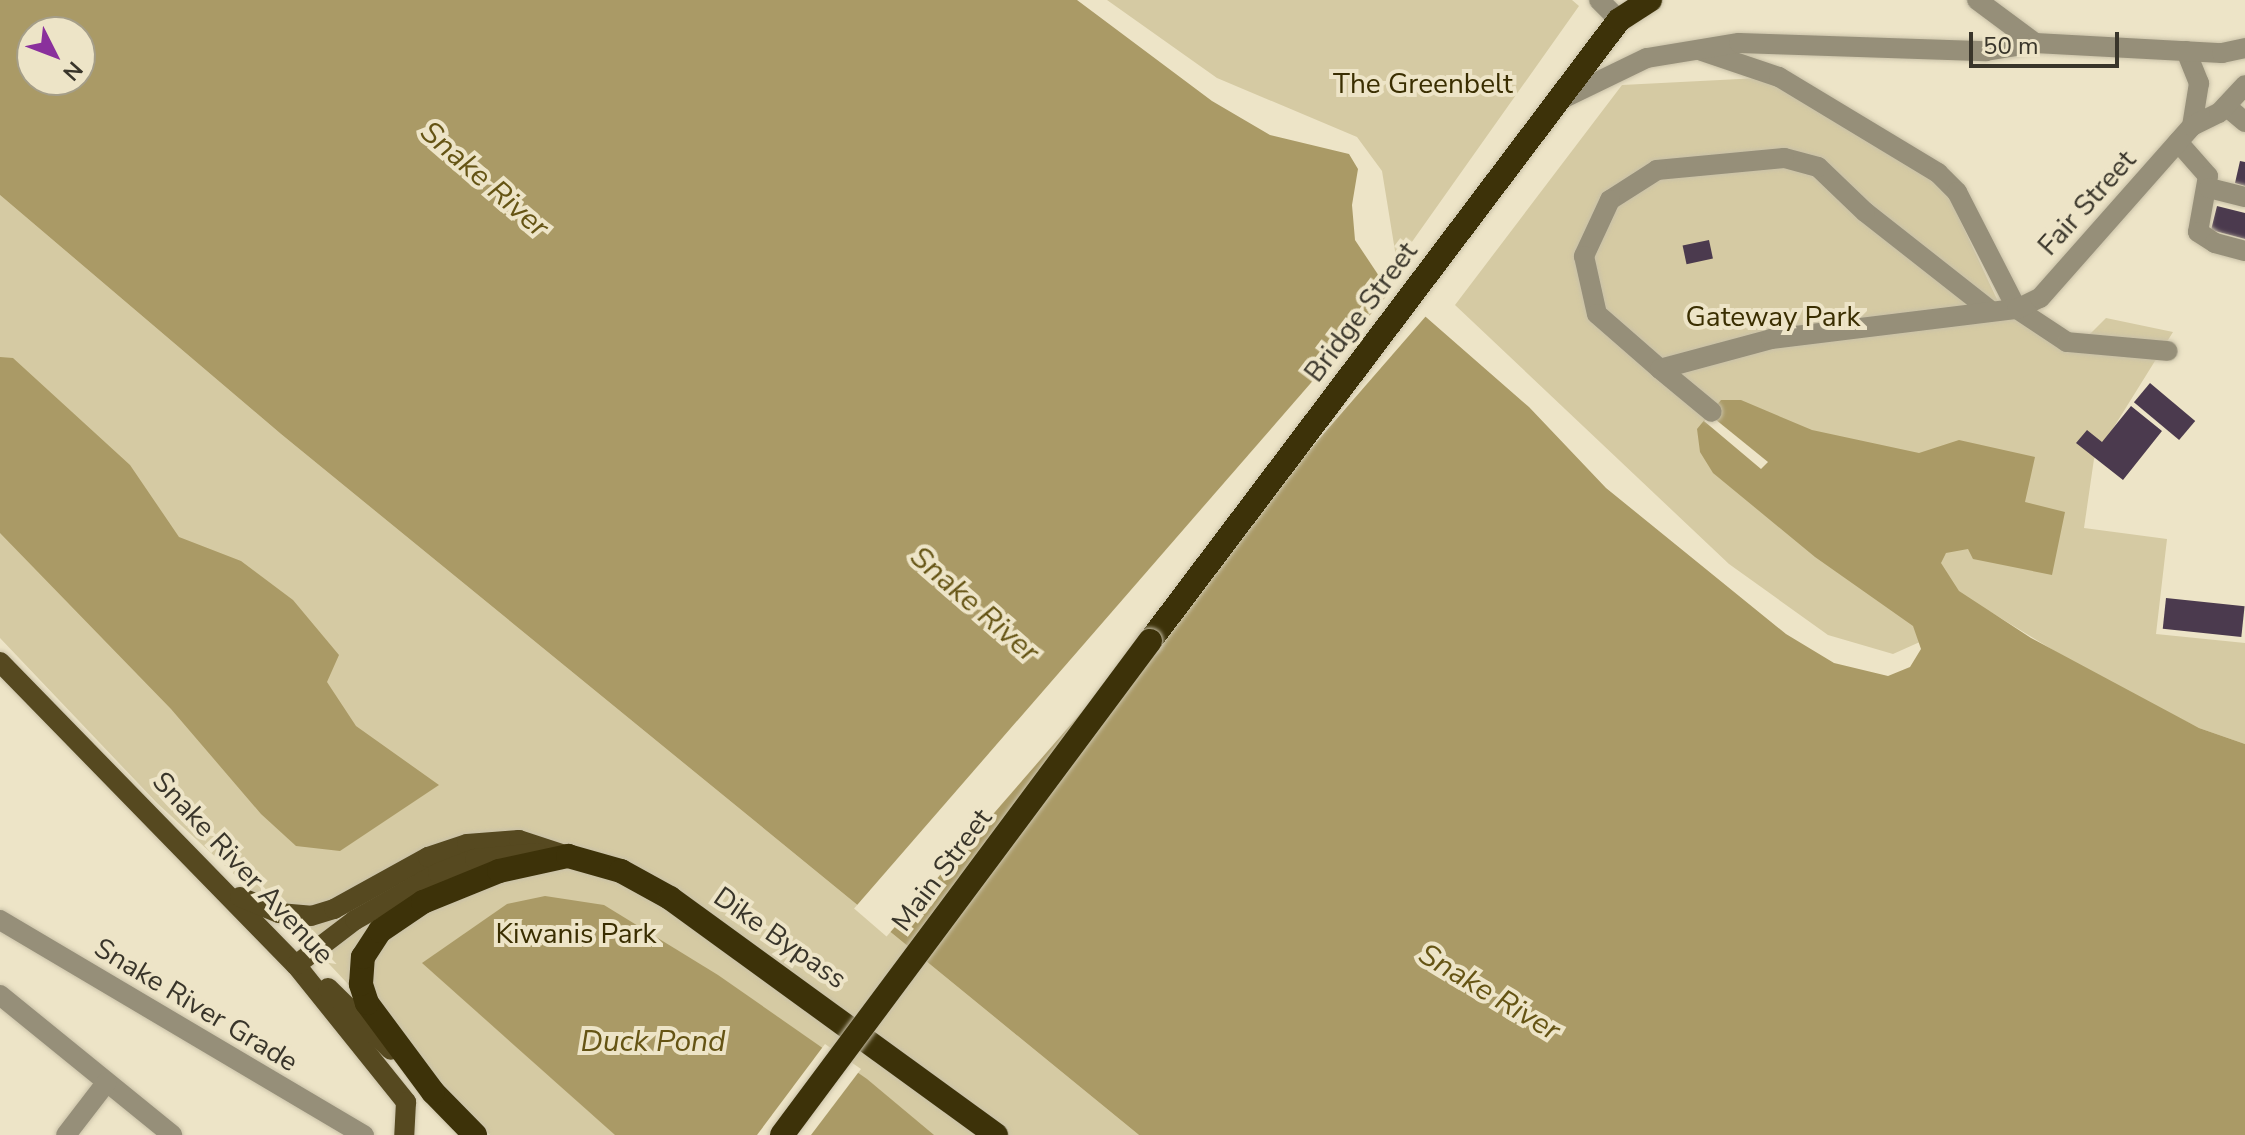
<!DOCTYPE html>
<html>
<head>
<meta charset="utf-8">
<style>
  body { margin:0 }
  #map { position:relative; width:2245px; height:1135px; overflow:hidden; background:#ede4c7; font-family:"Nunito Sans",sans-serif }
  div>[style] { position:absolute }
  .green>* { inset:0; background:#d5caa3 }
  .water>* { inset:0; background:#aa9a66 }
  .pier>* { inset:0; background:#ede4c7; transform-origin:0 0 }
  .building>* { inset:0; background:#4b3a4e; transform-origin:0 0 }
  .roads { filter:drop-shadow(0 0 2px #c9c1a8) drop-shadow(0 0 2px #c9c1a8) }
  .minor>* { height:20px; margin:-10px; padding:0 10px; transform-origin:10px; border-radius:10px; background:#968f79 }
  .major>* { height:20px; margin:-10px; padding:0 10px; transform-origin:10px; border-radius:10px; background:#564920 }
  .highway>* { height:24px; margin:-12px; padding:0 12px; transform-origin:12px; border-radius:12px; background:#3d3209 }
  .bridges { filter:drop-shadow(0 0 2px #c9c1a8) drop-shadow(0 0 2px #c9c1a8) }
  .highway-bridge>* { height:24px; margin:-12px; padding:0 12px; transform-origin:12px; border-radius:12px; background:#3d3209 }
  span { translate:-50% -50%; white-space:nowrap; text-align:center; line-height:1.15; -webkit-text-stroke:8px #ede4c7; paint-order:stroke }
  .park-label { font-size:28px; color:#3a2e01 }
  .street-label { font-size:28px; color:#39352a }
  .water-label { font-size:30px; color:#655414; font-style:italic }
  .north { position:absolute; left:16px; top:16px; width:80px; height:80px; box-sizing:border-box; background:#ede4c7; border:2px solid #a59e88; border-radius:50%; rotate:132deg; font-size:22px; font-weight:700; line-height:32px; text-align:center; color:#39352a }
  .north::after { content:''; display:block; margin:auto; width:28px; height:36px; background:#8a309c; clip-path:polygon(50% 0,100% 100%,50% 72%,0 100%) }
  .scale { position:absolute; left:1969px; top:32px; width:150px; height:36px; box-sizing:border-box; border:4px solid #39352a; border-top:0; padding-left:10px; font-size:24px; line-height:28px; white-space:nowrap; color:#39352a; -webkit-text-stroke:6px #ede4c7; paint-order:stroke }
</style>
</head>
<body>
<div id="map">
  <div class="green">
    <i style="clip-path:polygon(1107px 0,1572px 0,1579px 6px,1397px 263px,1382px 171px,1357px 137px,1217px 78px)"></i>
    <i style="clip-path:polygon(1779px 77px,1938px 173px,2002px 310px,2075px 349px,2106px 318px,2173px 332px,2094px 459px,2084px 528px,2167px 539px,2156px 634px,2245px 643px,2245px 744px,2199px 728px,2102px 680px,1989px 611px,1893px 654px,1828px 635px,1729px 564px,1455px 305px,1622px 85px)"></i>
    <i style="clip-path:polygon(0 195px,281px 434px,1139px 1135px,490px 1135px,315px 949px,156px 802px,0 638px)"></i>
  </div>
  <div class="water">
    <i style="clip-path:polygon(evenodd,0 0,1077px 0,1212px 101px,1270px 135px,1349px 154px,1358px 169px,1352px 205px,1355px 240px,1379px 276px,1529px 407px,1606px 488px,1786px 634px,1834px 663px,1888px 676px,1910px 667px,1921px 649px,1913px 626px,1815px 557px,1713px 473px,1700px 452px,1697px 429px,1721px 400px,1741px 400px,1812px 430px,1919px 453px,1959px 440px,2035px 457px,2025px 502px,2065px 512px,2052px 575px,1973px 559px,1968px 549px,1946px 553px,1941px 563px,1959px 591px,2031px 638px,2199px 728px,2245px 744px,2245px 1135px,1139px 1135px,281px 434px,0 195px,0 0,32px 32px,80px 32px,80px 80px,32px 80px,32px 32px)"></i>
    <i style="clip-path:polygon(0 357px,13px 358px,130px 465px,179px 537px,241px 561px,293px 600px,339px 655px,327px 682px,356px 726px,439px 785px,340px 851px,296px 846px,261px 814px,171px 709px,0 533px)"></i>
    <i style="clip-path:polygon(545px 896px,604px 905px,718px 975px,867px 1079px,934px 1135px,615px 1135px,422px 963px,507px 904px)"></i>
  </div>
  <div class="pier">
    <i style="left:1396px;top:285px;width:43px;height:826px;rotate:41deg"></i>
    <i style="clip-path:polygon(1710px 415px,1768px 462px,1761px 469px,1704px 421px)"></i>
    <i style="clip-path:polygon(825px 1044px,861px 1069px,811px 1135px,757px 1135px)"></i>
  </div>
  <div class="building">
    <i style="clip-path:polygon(2240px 161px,2245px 162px,2245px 186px,2235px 183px)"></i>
    <i style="clip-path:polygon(2217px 206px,2245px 213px,2245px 239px,2211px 230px)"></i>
    <i style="left:1709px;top:240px;width:19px;height:27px;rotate:78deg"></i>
    <i style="left:2150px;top:383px;width:59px;height:25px;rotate:40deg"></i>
    <i style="clip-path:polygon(2131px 406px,2162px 431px,2123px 480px,2076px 443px,2087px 430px,2102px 442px)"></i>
    <i style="left:2166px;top:598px;width:79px;height:31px;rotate:6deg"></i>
  </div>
  <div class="roads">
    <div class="minor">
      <i style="left:1599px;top:0;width:28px;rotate:45deg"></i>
      <i style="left:1977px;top:0;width:72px;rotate:36.6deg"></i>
      <i style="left:1702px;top:51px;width:81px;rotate:18.7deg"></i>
      <i style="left:1779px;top:77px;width:186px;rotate:31.1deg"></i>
      <i style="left:1938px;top:173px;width:27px;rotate:45deg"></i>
      <i style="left:1957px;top:192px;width:131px;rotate:62.9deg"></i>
      <i style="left:2017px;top:309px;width:60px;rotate:33.4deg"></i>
      <i style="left:2067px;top:342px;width:101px;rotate:5.1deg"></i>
      <i style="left:2186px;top:51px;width:35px;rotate:68deg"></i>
      <i style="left:2199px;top:83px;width:44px;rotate:99.2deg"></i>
      <i style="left:1562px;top:99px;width:94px;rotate:-25.8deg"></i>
      <i style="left:1647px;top:58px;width:93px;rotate:-9.3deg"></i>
      <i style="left:1739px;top:43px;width:247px;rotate:1.9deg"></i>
      <i style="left:1986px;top:51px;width:50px;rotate:-9.3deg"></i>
      <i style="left:2035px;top:43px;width:187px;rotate:3.1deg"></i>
      <i style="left:2222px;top:53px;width:24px;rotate:-12deg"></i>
      <i style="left:2226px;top:106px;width:25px;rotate:40deg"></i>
      <i style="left:2178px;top:142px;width:45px;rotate:48.6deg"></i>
      <i style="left:2208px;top:176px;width:57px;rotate:100.1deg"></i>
      <i style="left:2198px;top:232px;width:20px;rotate:33deg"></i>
      <i style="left:2215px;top:243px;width:31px;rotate:15deg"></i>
      <i style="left:2209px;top:188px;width:37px;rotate:14deg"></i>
      <i style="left:1991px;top:311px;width:160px;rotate:-141.8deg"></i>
      <i style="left:1865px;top:212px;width:65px;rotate:-136.2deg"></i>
      <i style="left:1818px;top:167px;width:35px;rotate:-165deg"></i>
      <i style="left:1784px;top:158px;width:128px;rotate:174.6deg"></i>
      <i style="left:1657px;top:170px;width:56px;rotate:147.4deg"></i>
      <i style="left:1610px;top:200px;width:62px;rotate:114.9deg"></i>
      <i style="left:1584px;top:256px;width:59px;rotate:77.4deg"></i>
      <i style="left:1597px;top:314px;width:84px;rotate:41.1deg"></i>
      <i style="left:1660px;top:369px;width:115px;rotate:-15.1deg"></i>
      <i style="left:1771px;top:339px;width:248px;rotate:-7deg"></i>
      <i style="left:2017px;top:309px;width:25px;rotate:-26deg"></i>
      <i style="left:2040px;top:298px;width:230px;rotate:-48.5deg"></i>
      <i style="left:2192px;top:126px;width:30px;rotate:-26deg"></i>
      <i style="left:2219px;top:113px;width:38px;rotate:-47deg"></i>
      <i style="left:1660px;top:369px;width:67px;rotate:39.6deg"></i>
      <i style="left:0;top:920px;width:423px;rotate:30.6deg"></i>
      <i style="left:0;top:995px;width:222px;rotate:39.1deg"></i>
      <i style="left:66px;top:1135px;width:66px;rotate:-52.4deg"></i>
    </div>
    <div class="major">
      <i style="left:0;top:662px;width:424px;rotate:45.7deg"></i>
      <i style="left:296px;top:965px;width:176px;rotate:51.2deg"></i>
      <i style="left:406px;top:1102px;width:33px;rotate:93deg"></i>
      <i style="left:240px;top:897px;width:42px;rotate:22.3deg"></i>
      <i style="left:279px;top:913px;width:32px;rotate:5deg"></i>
      <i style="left:311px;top:916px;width:24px;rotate:-17deg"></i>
      <i style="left:334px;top:909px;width:107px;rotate:-29deg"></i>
      <i style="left:428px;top:857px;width:41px;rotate:-18.4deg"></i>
      <i style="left:467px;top:844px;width:52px;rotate:-4.4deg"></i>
      <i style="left:519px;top:840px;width:52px;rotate:18.1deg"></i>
      <i style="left:296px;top:965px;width:74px;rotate:-37.3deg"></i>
      <i style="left:355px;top:920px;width:95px;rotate:-29.5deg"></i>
      <i style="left:438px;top:873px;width:40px;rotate:-21deg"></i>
      <i style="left:475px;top:859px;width:63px;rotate:-5.4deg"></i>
      <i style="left:328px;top:988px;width:88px;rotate:44.5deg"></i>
    </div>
    <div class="highway">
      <i style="left:1150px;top:641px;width:778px;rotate:-52.94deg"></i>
      <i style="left:1619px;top:20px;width:37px;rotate:-33deg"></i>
      <i style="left:475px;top:1135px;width:60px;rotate:-134.3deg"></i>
      <i style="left:433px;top:1092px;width:111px;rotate:-126.6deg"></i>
      <i style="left:367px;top:1003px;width:20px;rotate:-108deg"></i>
      <i style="left:361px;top:984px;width:27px;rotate:-86deg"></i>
      <i style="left:363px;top:957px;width:31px;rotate:-57deg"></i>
      <i style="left:380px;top:931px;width:52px;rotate:-34deg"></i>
      <i style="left:423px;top:902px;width:82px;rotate:-22.2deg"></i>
      <i style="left:499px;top:871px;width:71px;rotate:-12.3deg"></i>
      <i style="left:568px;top:856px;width:55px;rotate:15.8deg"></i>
      <i style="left:621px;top:871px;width:56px;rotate:28.9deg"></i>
      <i style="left:670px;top:898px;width:403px;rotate:36deg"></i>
    </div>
  </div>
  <div class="bridges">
    <div class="highway-bridge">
      <i style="left:782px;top:1135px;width:616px;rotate:-53.32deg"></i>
    </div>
  </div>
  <div class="park-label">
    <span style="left:1423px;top:84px">The Greenbelt</span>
    <span style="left:1773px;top:317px">Gateway Park</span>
    <span style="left:576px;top:934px">Kiwanis Park</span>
  </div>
  <div class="street-label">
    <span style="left:2087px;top:203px;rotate:-48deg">Fair Street</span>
    <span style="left:1361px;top:312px;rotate:-53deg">Bridge Street</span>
    <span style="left:243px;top:868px;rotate:47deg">Snake River Avenue</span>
    <span style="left:942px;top:870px;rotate:-53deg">Main Street</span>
    <span style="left:780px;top:938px;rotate:35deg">Dike Bypass</span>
    <span style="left:196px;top:1005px;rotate:31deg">Snake River Grade</span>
  </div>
  <div class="water-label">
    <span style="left:484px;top:180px;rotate:41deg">Snake River</span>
    <span style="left:974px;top:605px;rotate:41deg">Snake River</span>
    <span style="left:1489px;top:993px;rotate:31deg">Snake River</span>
    <span style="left:653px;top:1042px">Duck Pond</span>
  </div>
  <div class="north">N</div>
  <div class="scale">50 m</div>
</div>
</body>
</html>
